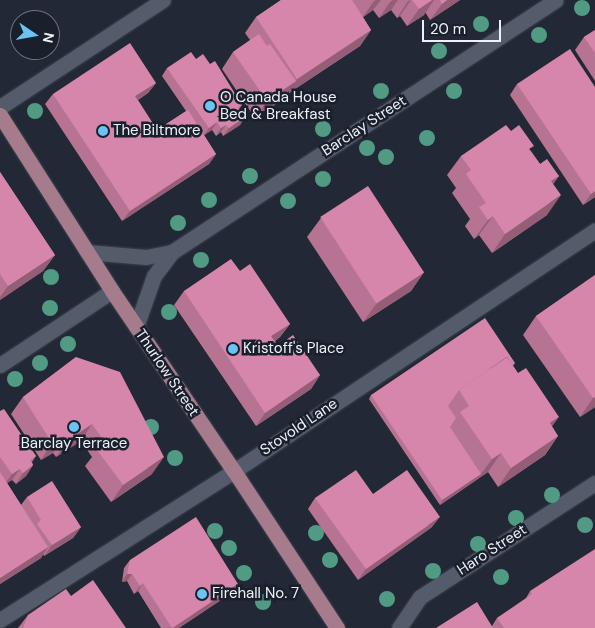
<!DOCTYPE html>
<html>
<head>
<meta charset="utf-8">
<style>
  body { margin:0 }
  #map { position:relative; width:595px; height:628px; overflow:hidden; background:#222835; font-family:"DM Sans",sans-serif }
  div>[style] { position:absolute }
  .roads { filter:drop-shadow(0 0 1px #3e424e) drop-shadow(0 0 1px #3e424e) }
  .minor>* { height:15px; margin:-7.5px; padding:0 7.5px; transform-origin:7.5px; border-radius:7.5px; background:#545b6a }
  .major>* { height:15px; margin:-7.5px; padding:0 7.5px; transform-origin:7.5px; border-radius:7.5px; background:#a67b8c }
  .trees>* { width:16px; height:16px; margin:-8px; border-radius:50%; background:#519a84 }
  .wall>* { inset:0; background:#b77392 }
  .shaded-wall>* { inset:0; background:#955e77 }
  .building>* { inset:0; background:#d586aa; transform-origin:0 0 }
  .dots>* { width:14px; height:14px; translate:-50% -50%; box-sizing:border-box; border:2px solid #191f2b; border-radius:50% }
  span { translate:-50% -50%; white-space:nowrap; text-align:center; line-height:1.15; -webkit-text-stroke:5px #191f2b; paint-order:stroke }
  .poi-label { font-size:15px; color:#edf1fa }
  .left { translate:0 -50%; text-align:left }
  .street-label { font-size:15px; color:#edf1fa }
  .north { position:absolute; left:10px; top:10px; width:50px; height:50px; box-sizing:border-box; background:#191f2b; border:1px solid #6e737e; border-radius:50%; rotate:102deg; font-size:14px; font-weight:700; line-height:20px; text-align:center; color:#edf1fa }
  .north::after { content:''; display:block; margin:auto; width:18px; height:22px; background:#69c4f1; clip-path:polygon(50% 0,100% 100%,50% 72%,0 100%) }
  .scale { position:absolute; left:422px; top:20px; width:79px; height:22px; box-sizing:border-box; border:2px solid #edf1fa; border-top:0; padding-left:6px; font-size:15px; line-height:18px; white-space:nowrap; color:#edf1fa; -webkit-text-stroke:4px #191f2b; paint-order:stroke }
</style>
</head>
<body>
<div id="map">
  <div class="roads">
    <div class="minor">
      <i style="left:0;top:107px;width:195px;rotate:-33.3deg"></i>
      <i style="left:87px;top:252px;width:59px;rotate:4.8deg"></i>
      <i style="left:146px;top:257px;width:26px;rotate:-11deg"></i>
      <i style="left:172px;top:252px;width:459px;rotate:-33.3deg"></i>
      <i style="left:136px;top:327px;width:54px;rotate:-70.6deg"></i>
      <i style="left:154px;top:276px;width:30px;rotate:-53deg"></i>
      <i style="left:0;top:365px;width:134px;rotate:-33.5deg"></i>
      <i style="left:0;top:620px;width:277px;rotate:-32.5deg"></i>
      <i style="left:234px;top:471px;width:434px;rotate:-33.7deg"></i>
      <i style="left:399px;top:628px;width:37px;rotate:-56deg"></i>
      <i style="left:420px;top:597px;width:209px;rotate:-33.1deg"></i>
    </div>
    <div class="major">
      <i style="left:0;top:115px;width:209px;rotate:57.5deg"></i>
      <i style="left:112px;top:291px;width:217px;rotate:55.9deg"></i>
      <i style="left:234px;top:471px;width:188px;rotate:56.7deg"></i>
    </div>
  </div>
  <div class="trees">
    <i style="left:582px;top:8px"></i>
    <i style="left:481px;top:24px"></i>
    <i style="left:539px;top:35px"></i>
    <i style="left:439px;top:51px"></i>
    <i style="left:381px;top:91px"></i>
    <i style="left:454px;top:91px"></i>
    <i style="left:35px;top:111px"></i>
    <i style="left:323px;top:129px"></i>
    <i style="left:427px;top:138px"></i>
    <i style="left:367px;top:148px"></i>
    <i style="left:386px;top:157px"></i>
    <i style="left:250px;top:176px"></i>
    <i style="left:323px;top:179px"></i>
    <i style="left:209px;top:200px"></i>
    <i style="left:288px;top:201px"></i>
    <i style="left:178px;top:223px"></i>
    <i style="left:201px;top:260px"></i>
    <i style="left:51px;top:277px"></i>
    <i style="left:50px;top:308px"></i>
    <i style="left:169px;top:312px"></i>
    <i style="left:68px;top:344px"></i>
    <i style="left:40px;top:363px"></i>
    <i style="left:15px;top:379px"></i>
    <i style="left:151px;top:427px"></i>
    <i style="left:175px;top:458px"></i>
    <i style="left:552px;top:495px"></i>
    <i style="left:516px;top:518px"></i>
    <i style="left:585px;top:525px"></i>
    <i style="left:215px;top:531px"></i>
    <i style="left:316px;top:533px"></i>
    <i style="left:478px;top:544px"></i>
    <i style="left:229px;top:548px"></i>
    <i style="left:330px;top:560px"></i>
    <i style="left:433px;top:571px"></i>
    <i style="left:244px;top:573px"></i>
    <i style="left:501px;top:577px"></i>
    <i style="left:387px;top:599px"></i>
    <i style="left:263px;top:602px"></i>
  </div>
  <div class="wall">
    <i style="clip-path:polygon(281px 0,460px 0,430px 20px,425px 12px,424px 15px,407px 26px,400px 16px,397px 18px,391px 10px,379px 18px,373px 10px,363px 17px,371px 30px,360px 46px,286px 95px,285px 98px,255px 118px,222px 69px,233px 52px,250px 40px,245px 33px,256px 17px)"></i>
    <i style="clip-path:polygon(595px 30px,595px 81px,575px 50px,584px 37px)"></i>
    <i style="clip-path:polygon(210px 64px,242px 105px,239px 109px,245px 117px,240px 125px,223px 136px,221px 132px,216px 136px,212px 130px,204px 135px,216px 154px,209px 164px,122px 221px,45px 104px,53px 94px,156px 83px,148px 93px,138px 100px,157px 130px,186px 111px,162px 76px,167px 68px)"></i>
    <i style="clip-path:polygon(517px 84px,595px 87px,595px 197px,583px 205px,510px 95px)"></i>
    <i style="clip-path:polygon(511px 131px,531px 151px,540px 164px,559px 176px,553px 184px,547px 215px,492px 253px,479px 235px,474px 239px,465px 226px,470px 219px,452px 193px,456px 188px,447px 175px,461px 156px)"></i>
    <i style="clip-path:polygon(0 172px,55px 255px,43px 271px,0 300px)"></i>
    <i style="clip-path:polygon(321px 218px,424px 272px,411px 291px,363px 322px,307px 237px)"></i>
    <i style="clip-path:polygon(240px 271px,290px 324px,280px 337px,275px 341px,278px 346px,320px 375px,311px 389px,256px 426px,174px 305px,184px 291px)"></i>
    <i style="clip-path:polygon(595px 275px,595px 407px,580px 417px,523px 335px,536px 316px)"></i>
    <i style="clip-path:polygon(76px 357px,152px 474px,111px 502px,85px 466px,92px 457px,81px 441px,56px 457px,53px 453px,41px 460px,11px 414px,23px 397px)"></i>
    <i style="clip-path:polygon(515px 363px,513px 366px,558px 436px,545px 455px,498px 487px,488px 472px,440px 505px,369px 399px,371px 395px)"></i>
    <i style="clip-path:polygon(0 411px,36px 456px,32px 462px,33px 465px,26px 476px,16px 484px,12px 480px,7px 483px,21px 505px,27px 497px,81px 527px,73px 538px,44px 556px,43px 554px,41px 558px,0 584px)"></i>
    <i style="clip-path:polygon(373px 494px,432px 527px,358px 580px,308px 509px,315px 498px)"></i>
    <i style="clip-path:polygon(130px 560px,233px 592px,179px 628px,161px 628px,138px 591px,134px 594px,127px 581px,122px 582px,124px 568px)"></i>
    <i style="clip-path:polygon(530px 591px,595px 628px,436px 628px,492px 626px,497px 618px,525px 600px)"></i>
    <i style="clip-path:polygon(71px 596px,126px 628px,18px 628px,28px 615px)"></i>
  </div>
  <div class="shaded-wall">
    <i style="clip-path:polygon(376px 0,381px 0,373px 10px,362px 18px,374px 1px)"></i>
    <i style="clip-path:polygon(393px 0,398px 0,391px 10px,379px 18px,390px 2px)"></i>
    <i style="clip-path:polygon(411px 0,400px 16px,397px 18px,408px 1px)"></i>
    <i style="clip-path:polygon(432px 0,434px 0,424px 15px,407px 26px,419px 9px)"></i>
    <i style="clip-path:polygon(447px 0,460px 0,430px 20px,442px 4px)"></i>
    <i style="clip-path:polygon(371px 30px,360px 46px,286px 95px,285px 98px,255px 118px,267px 101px,296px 81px,297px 79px)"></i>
    <i style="clip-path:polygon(156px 83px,148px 93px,128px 107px,135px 96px)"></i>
    <i style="clip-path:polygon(245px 117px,240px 125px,223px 136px,229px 128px)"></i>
    <i style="clip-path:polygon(217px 122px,212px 130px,203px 136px,209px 128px)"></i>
    <i style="clip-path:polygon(226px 125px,221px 132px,216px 136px,221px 128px)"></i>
    <i style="clip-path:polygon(216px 154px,209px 164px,122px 221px,130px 211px)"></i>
    <i style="clip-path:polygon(559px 176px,545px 195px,551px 181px)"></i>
    <i style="clip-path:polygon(595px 191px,595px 197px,583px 205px,591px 194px)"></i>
    <i style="clip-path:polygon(561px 195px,547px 215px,492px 253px,505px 234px)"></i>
    <i style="clip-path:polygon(493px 216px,479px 235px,474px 239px,488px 220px)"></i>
    <i style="clip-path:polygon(55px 255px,43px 271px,0 300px,0 297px,8px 286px)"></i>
    <i style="clip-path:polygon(424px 272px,411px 291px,363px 322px,377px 303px)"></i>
    <i style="clip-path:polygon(290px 324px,280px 337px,262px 350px,271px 336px)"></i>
    <i style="clip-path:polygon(320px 375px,311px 389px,256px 426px,265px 413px)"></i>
    <i style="clip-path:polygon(595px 397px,595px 407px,580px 417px,593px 398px)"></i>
    <i style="clip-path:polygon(559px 417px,545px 436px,550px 423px)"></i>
    <i style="clip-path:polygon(92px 424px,81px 441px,56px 457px,68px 440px)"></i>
    <i style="clip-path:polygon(64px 436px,53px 453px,41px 460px,52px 443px)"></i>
    <i style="clip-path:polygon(558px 436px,545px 455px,498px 487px,511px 468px)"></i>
    <i style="clip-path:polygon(501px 453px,488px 472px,440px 505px,442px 500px,481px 474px,492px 459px)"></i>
    <i style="clip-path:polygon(164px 457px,152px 474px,111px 502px,123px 485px)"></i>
    <i style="clip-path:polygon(33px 465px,26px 476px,16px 484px,23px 473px)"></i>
    <i style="clip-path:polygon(20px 469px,12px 480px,4px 485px,12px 474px)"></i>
    <i style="clip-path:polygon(440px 517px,432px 527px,358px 580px,366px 569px)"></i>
    <i style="clip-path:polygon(81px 527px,73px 538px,44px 556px,52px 545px)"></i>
    <i style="clip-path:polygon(48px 547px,41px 558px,0 584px,0 578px)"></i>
    <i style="clip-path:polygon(127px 574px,132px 574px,127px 581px,122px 582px)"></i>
    <i style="clip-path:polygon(143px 583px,138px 591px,134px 594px,140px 586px)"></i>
    <i style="clip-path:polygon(238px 584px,233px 592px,179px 628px,173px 628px)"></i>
  </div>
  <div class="building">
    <i style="clip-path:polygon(281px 0,352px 0,371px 30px,297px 79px,256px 17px)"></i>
    <i style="clip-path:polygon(412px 0,432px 0,419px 9px)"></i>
    <i style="clip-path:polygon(440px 0,447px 0,442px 4px)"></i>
    <i style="clip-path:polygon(595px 30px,595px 53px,584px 37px)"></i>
    <i style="clip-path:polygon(259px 34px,267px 46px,270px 44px,296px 81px,267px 101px,233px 52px)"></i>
    <i style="clip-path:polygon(130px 43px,156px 83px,135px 96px,157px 130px,188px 110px,216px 154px,130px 211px,53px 94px)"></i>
    <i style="clip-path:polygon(570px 49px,595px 87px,595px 191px,591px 194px,517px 84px)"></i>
    <i style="clip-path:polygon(191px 52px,196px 59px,203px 54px,210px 64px,215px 61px,242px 105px,238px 107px,245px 117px,229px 128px,226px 125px,221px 128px,217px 122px,209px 128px,167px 68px)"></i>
    <i style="clip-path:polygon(506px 125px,511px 131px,519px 125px,534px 146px,529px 149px,540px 164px,547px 159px,559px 176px,551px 181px,561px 195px,505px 234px,493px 216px,488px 220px,479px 207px,486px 203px,466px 174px,471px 170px,461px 156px)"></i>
    <i style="clip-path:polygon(0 172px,55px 255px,8px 286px,0 274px)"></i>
    <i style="left:368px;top:186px;width:103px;height:57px;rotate:57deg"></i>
    <i style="clip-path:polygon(231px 259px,240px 271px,250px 264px,290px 324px,271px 336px,278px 346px,293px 335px,320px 375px,265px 413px,184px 291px)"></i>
    <i style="clip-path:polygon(595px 275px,595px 397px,593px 398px,536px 316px)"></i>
    <i style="clip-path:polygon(485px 318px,515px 363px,512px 365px,507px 357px,459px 390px,448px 406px,456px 418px,450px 427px,481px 474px,442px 500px,371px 395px)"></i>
    <i style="clip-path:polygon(76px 357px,120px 372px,164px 457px,123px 485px,97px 450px,105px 442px,92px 424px,68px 440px,64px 436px,52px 443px,23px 397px)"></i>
    <i style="clip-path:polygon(507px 357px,518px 373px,526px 368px,559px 417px,550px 423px,558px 436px,511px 468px,501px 453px,492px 459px,460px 412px,469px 406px,459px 390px)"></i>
    <i style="clip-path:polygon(4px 409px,36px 456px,30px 460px,33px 465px,23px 473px,20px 469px,12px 474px,0 457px,0 411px)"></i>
    <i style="clip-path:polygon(356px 470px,373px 494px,407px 470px,440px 517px,366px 569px,315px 498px)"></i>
    <i style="clip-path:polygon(0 472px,48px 547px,0 578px)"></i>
    <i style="clip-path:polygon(52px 481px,81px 527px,52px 545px,37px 524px,41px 520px,27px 497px)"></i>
    <i style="clip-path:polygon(196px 517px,238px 584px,172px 628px,143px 583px,140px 586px,132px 574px,127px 574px,130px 560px)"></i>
    <i style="clip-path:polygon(595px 549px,595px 628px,504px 628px,497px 618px,532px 594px,530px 591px)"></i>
    <i style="clip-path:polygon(93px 580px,126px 628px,23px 628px,28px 615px,66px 589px,71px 596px)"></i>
    <i style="clip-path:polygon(477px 602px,493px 628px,436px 628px)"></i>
  </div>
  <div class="dots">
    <i style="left:210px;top:106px;background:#69c4f1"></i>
    <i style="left:103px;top:131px;background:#69c4f1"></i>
    <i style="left:233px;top:349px;background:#69c4f1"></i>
    <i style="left:74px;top:427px;background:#69c4f1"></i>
    <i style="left:202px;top:594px;background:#69c4f1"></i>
  </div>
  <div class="poi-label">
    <span class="left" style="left:220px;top:106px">O Canada House<br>Bed &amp; Breakfast</span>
    <span class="left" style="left:113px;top:131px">The Biltmore</span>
    <span class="left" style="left:243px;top:349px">Kristoff's Place</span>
    <span style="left:74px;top:444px">Barclay Terrace</span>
    <span class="left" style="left:212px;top:594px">Firehall No. 7</span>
  </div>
  <div class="street-label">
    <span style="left:364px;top:126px;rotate:-33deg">Barclay Street</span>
    <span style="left:167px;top:373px;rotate:56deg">Thurlow Street</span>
    <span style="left:299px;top:427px;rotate:-34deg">Stovold Lane</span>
    <span style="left:492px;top:550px;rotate:-33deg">Haro Street</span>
  </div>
  <div class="north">N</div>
  <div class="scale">20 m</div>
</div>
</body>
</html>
